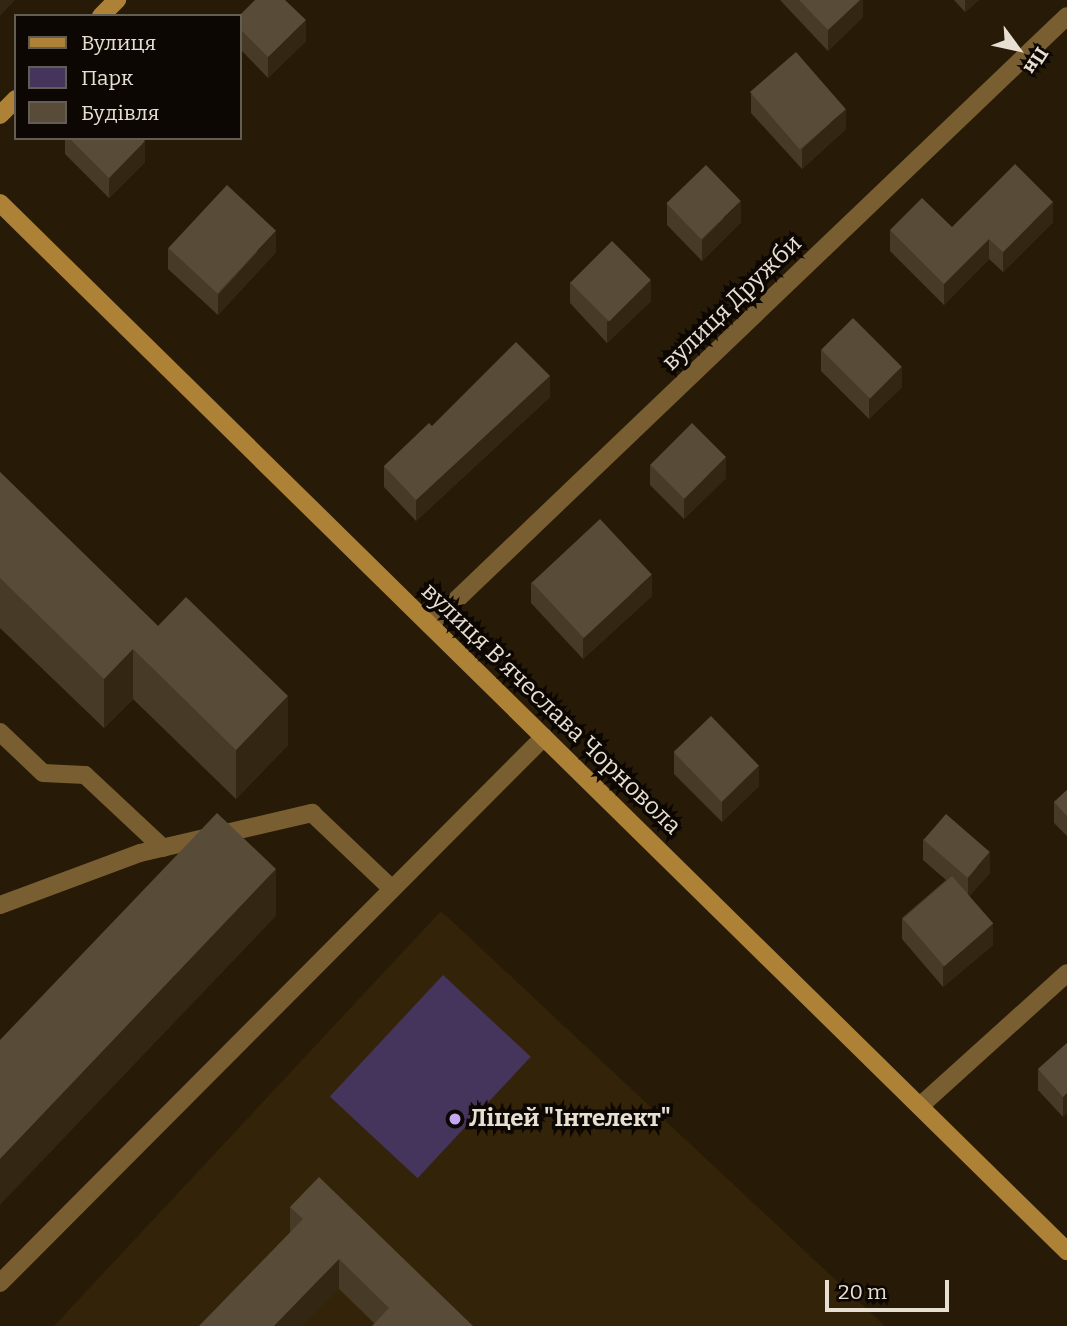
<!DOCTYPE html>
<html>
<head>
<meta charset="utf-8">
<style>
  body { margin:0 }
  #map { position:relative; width:1067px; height:1326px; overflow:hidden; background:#271b08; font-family:Bitter,serif }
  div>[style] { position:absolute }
  .built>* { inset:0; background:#332308 }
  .green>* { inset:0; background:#45345b; transform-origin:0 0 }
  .lane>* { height:18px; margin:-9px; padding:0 9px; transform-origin:9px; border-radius:9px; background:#795e31 }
  .street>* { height:18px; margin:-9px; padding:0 9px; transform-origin:9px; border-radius:9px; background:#795e31 }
  .secondary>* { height:18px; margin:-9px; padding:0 9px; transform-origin:9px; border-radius:9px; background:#ae8236 }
  .wall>* { inset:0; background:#473a27 }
  .shaded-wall>* { inset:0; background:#332613 }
  .building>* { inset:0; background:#584c39; transform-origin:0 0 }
  .dots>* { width:19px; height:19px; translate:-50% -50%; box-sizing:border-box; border:4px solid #0c0702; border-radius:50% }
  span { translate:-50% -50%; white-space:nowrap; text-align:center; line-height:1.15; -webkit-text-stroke:7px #0c0702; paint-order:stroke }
  .street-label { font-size:24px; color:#e8dfd3 }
  .poi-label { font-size:24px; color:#e8dfd3; font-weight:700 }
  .left { translate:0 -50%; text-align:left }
  .legend { position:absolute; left:14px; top:14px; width:228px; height:126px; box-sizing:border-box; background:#0c0702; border:2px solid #645d56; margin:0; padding:9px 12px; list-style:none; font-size:21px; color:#e8dfd3 }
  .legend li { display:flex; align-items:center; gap:14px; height:35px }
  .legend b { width:35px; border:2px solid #645d56 }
  .north { position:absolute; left:983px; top:14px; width:70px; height:70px; -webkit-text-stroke:5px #0c0702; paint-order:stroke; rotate:123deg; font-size:19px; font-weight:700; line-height:28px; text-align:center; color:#e8dfd3 }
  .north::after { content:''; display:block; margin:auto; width:24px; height:32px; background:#e8dfd3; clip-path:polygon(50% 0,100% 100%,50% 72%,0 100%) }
  .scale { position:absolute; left:825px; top:1280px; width:124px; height:32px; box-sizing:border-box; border:4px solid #e8dfd3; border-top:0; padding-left:9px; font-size:21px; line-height:24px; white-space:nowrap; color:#e8dfd3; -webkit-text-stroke:5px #0c0702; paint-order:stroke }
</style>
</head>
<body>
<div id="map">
  <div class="built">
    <i style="clip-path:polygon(441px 911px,885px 1326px,54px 1326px)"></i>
  </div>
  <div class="green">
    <i style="left:443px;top:975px;width:120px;height:166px;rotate:43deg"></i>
  </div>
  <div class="lane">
    <i style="left:0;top:732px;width:59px;rotate:43.6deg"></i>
    <i style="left:43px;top:773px;width:42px;rotate:2.7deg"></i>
    <i style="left:85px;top:775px;width:107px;rotate:43.1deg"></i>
    <i style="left:0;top:905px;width:149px;rotate:-20.4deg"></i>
    <i style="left:140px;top:853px;width:177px;rotate:-13.1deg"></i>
    <i style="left:312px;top:813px;width:110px;rotate:43.5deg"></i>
    <i style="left:0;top:1283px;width:771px;rotate:-45.11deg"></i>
  </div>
  <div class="street">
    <i style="left:430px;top:625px;width:881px;rotate:-43.71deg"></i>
    <i style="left:920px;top:1106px;width:198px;rotate:-42.1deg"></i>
  </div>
  <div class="secondary">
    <i style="left:101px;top:16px;width:23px;rotate:-45deg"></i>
    <i style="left:0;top:115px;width:23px;rotate:-45deg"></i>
    <i style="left:0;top:203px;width:1496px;rotate:44.49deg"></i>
  </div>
  <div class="wall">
    <i style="clip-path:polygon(780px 0,863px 0,863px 17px,828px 51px)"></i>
    <i style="clip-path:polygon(954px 0,979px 0,965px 12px)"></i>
    <i style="clip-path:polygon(240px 16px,306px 41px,268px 78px,240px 49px)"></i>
    <i style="clip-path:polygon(751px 93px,846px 129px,802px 169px,751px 113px)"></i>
    <i style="clip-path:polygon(65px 138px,142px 138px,145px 162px,109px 198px,65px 154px)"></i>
    <i style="clip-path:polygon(667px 204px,741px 222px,702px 261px,667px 225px)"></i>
    <i style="clip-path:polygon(1053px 222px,1003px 272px,989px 259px,944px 305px,890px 251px,890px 230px)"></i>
    <i style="clip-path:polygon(168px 248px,276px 252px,218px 315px,168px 269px)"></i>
    <i style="clip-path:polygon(570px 282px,651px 301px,607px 343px,570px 303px)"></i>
    <i style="clip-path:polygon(821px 350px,902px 387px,869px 419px,821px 371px)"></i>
    <i style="clip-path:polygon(550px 397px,416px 521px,384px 487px,384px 466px,432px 426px)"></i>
    <i style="clip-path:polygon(650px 465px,726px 478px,684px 519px,650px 485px)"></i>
    <i style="clip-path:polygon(0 472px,158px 626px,288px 745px,236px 799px,133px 699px,104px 728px,0 628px)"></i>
    <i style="clip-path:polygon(531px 582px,652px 596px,583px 659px,531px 603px)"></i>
    <i style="clip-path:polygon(674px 753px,759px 786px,722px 822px,674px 774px)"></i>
    <i style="clip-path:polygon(1067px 790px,1067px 836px,1054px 823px,1054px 802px)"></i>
    <i style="clip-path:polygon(923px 839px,990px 873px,969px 896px,993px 945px,943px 987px,902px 939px,902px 918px,946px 880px,923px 860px)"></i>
    <i style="clip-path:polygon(1067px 1043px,1063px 1117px,1038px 1090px,1038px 1069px)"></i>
    <i style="clip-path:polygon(290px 1207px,473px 1326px,375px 1324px,339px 1289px,290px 1232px)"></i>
  </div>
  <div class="shaded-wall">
    <i style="clip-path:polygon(0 0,15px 0,0 16px)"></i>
    <i style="clip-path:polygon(860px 0,863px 0,863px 17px,828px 51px,828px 30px)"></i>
    <i style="clip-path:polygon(965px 0,979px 0,965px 12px)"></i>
    <i style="clip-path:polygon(306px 20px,306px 41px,268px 78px,268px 57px)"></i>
    <i style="clip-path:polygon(846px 109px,846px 129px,802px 169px,802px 149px)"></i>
    <i style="clip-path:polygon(145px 141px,145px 162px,109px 198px,109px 178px)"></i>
    <i style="clip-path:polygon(741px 201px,741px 222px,702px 261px,702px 240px)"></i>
    <i style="clip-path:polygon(1053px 202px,1053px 222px,1003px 272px,1003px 252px)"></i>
    <i style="clip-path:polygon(276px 231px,276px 252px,218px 315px,218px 295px)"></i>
    <i style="clip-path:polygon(989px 239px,989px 259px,944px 305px,944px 284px)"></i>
    <i style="clip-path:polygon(651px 280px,651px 301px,607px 343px,607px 322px)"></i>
    <i style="clip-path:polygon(902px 367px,902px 387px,869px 419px,869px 399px)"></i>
    <i style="clip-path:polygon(550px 376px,550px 397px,416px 521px,416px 500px)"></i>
    <i style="clip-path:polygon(726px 457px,726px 478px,684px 519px,684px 499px)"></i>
    <i style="clip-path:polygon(652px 575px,652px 596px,583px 659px,583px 638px)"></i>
    <i style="clip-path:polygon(133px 649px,133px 699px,104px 728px,104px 679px)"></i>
    <i style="clip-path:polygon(288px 696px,288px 745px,236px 799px,236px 750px)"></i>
    <i style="clip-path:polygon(759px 765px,759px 786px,722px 822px,722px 802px)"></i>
    <i style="clip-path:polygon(990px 852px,990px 873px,968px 898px,968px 878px)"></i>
    <i style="clip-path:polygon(276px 869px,276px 916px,0 1205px,0 1159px)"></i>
    <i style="clip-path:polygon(993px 924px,993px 945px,943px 987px,943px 967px)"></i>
    <i style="clip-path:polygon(1067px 1093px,1067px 1114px,1063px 1117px,1063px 1097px)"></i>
    <i style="clip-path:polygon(339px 1259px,339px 1289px,302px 1326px,274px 1326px)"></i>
  </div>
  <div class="building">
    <i style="clip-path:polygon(255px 0,285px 0,306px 20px,268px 57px,240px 29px,239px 16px)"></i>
    <i style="clip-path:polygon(799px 0,860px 0,828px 30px)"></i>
    <i style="left:796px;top:52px;width:76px;height:61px;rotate:49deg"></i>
    <i style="clip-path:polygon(69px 138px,142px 138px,145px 141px,109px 178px)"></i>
    <i style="clip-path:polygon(1015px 164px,1053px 202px,1003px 252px,989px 239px,944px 284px,890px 230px,922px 198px,952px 227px)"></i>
    <i style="left:706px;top:165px;width:50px;height:55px;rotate:46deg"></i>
    <i style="left:227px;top:185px;width:67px;height:86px;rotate:43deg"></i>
    <i style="left:612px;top:241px;width:55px;height:59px;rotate:45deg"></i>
    <i style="left:853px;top:318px;width:69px;height:45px;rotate:45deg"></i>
    <i style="clip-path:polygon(516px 342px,550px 376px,416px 500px,384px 466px,429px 423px,432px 426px)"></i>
    <i style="left:692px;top:423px;width:48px;height:59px;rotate:45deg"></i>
    <i style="clip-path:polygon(0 472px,158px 626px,186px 597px,288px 696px,236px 750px,133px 649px,104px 679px,0 578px)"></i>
    <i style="left:600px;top:519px;width:76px;height:93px;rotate:47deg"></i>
    <i style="left:711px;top:716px;width:69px;height:52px;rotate:46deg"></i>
    <i style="clip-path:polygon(1067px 790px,1067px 816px,1054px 802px)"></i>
    <i style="clip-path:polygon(217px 813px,276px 869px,0 1159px,0 1040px)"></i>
    <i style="left:946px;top:814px;width:58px;height:34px;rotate:41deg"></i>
    <i style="left:952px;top:876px;width:63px;height:65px;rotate:49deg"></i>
    <i style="clip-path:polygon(1067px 1043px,1067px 1093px,1063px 1097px,1038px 1069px)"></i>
    <i style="clip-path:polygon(319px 1177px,473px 1326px,372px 1326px,389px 1308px,339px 1259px,274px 1326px,199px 1326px,303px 1219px,290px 1207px)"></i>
  </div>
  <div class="dots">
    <i style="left:455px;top:1119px;background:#c5a7f1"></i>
  </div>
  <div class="street-label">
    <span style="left:732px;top:303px;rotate:-44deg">вулиця Дружби</span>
    <span style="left:551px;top:709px;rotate:44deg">вулиця Вʼячеслава Чорновола</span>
  </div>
  <div class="poi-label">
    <span class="left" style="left:469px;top:1119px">Ліцей "Інтелект"</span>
  </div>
  <ul class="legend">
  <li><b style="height:9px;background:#ae8236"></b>Вулиця</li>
  <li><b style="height:19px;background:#45345b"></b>Парк</li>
  <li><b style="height:19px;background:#584c39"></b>Будівля</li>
  </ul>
  <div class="north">Пн</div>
  <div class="scale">20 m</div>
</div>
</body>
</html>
